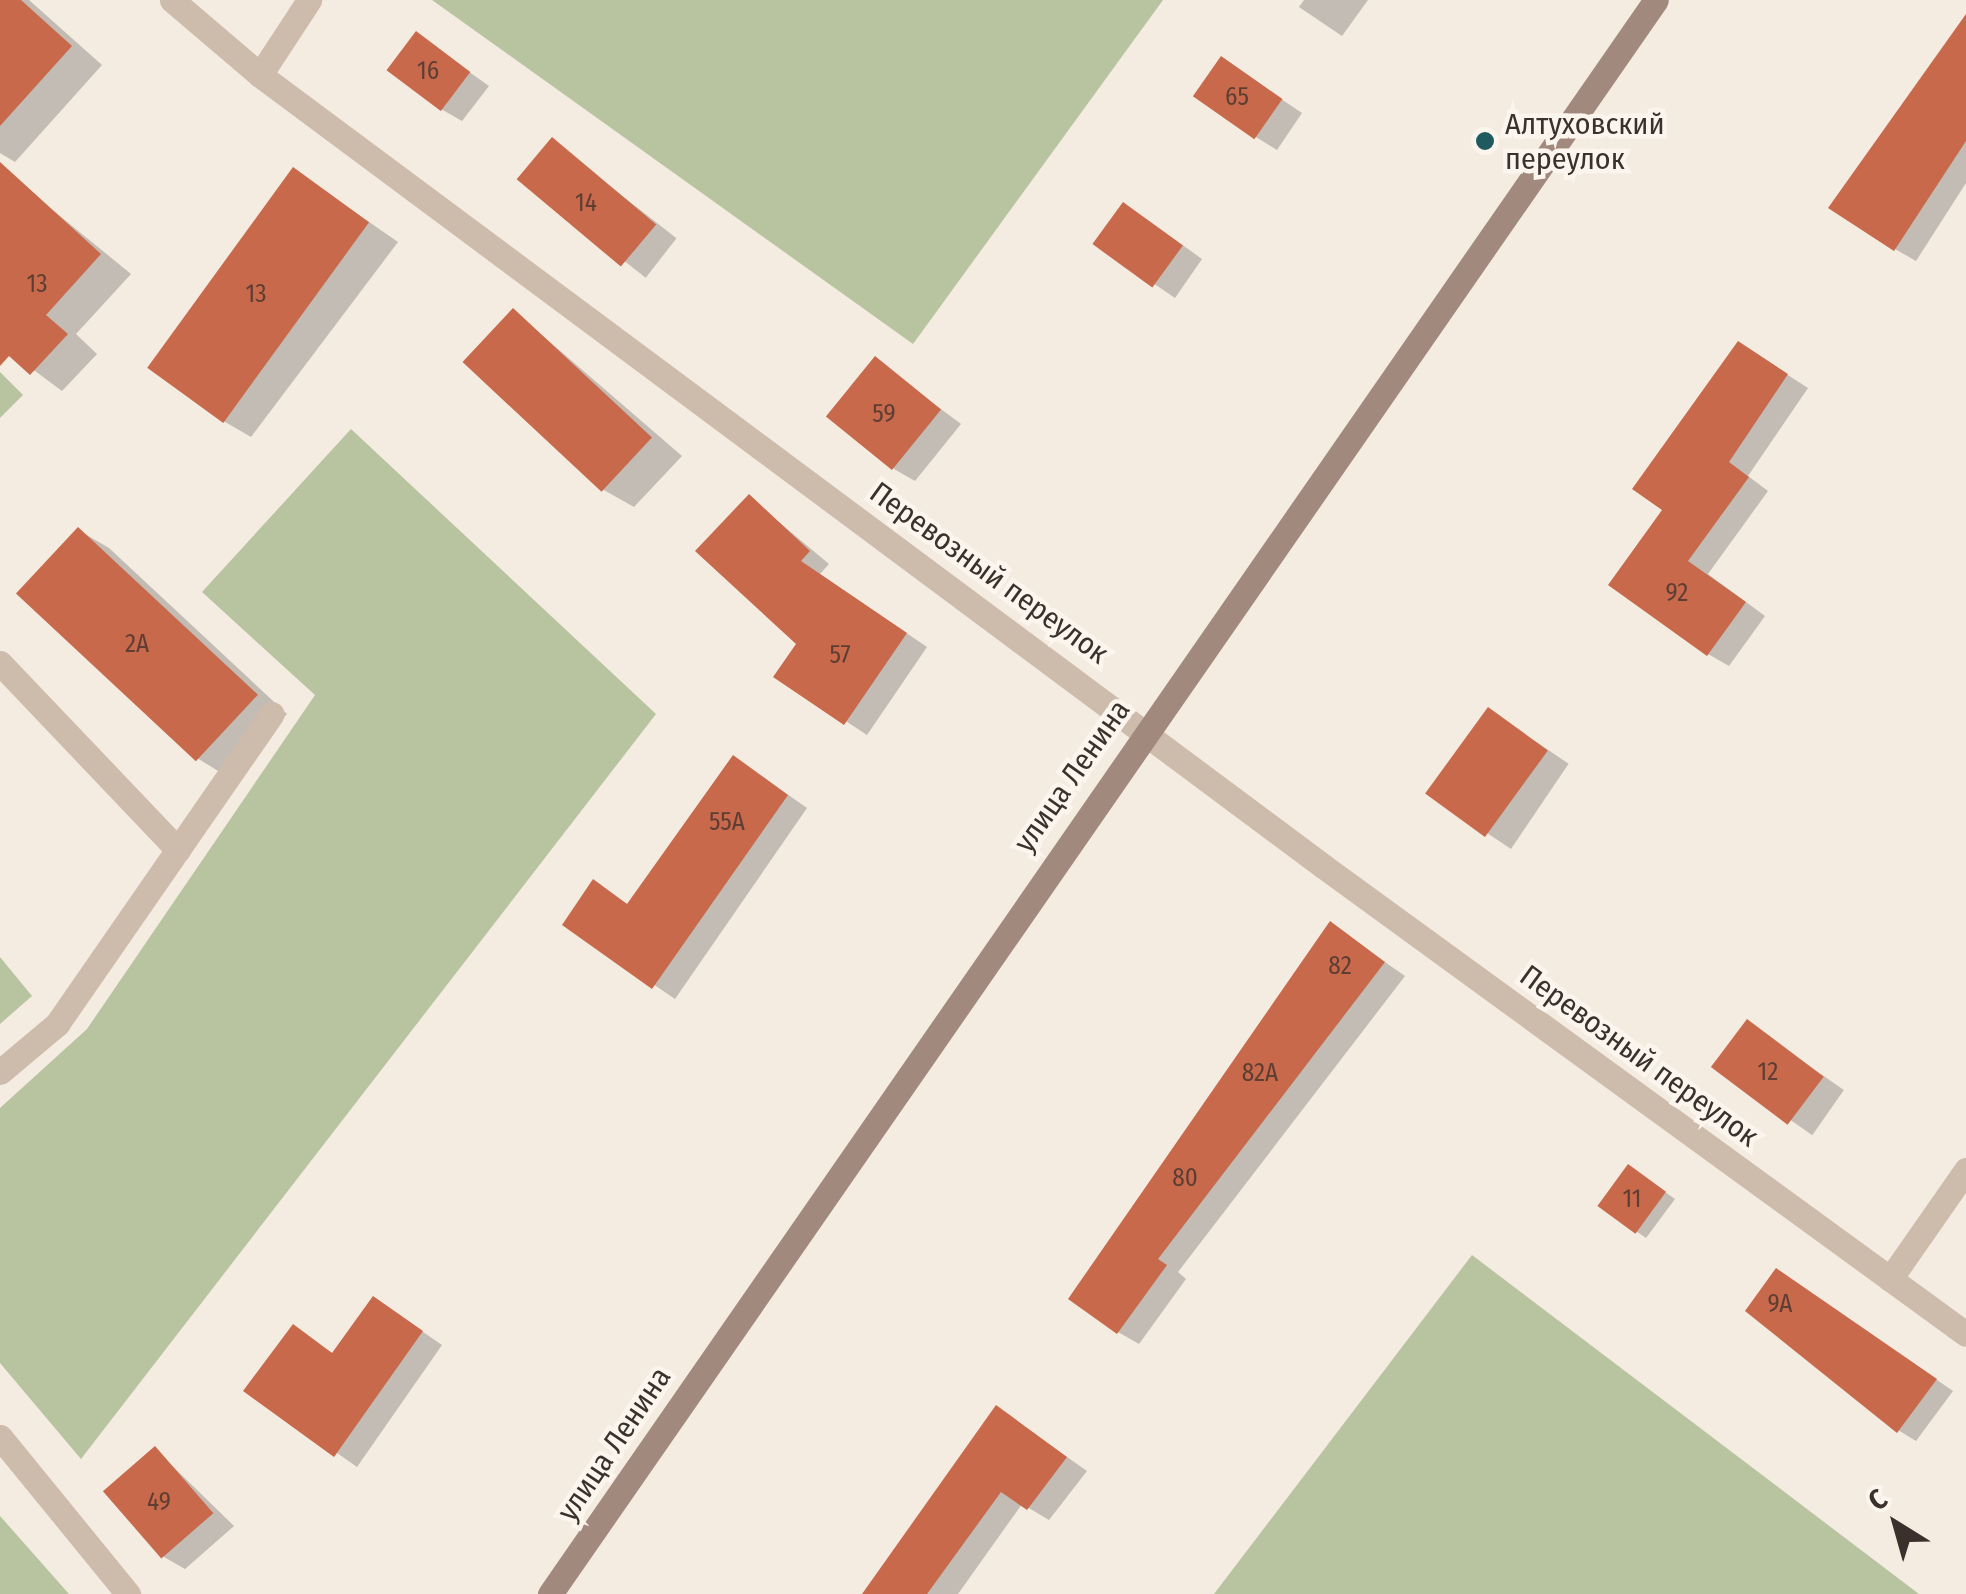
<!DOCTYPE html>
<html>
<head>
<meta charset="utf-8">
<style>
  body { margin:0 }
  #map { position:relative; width:1966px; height:1594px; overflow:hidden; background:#f4ebe1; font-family:"Fira Sans Condensed",sans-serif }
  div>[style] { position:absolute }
  .green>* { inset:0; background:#b8c4a0 }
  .shadow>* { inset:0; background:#0003; transform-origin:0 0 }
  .building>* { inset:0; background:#c8694b; transform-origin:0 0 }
  .lane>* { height:25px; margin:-12.5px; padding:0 12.5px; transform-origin:12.5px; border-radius:12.5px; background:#cdbbac }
  .street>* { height:25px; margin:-12.5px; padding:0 12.5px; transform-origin:12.5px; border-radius:12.5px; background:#cdbbac }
  .secondary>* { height:25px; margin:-12.5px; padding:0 12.5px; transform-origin:12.5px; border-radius:12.5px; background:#a18a7d }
  .dots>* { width:28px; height:28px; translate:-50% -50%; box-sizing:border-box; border:5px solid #fbf5ee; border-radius:50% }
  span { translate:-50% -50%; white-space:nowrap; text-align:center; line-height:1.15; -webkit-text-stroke:9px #fbf5ee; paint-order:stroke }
  .number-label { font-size:25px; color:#5e3e33 }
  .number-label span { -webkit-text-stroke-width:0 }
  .poi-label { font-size:30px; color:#3b302b }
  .left { translate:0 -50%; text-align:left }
  .street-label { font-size:30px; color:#3b302b }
  .north { position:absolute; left:1846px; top:1474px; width:100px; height:100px; -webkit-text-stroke:8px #fbf5ee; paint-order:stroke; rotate:323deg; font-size:28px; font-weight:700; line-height:40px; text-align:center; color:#3b302b }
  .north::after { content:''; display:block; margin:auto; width:35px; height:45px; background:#3b302b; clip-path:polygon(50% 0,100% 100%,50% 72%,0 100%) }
</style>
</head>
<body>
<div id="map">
  <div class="green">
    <i style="clip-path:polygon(432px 0,1163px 0,913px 344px)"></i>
    <i style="clip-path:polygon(0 372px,23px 395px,0 418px)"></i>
    <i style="clip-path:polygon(351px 429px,656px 714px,81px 1459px,0 1363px,0 1108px,87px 1029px,315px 695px,202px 592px)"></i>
    <i style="clip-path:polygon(0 957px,32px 996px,0 1024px)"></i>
    <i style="clip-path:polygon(1472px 1255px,1919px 1594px,1214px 1594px)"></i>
    <i style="clip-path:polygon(0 1516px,69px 1594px,0 1594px)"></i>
  </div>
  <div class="shadow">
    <i style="clip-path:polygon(0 0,29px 0,102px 65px,15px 162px,0 153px)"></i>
    <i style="clip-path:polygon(1304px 0,1368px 0,1342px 36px,1299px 7px)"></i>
    <i style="clip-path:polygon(417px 35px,489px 86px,462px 121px,441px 109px)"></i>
    <i style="clip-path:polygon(1222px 59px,1302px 113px,1277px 150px,1256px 137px)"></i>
    <i style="clip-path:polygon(1966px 60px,1966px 183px,1916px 261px,1895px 249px)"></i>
    <i style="left:552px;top:141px;width:158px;height:50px;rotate:38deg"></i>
    <i style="clip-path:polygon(294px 170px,398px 242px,251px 437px,220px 419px)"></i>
    <i style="clip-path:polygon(33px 194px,131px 274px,76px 334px,97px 354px,62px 391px,0 345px,0 230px)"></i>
    <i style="clip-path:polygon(1145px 218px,1202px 259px,1175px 298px,1097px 245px)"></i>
    <i style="clip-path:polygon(514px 311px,682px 456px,634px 507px,602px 489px)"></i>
    <i style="clip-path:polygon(1760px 357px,1808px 388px,1748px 476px,1768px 491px,1708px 574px,1765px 616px,1729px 666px,1708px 654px,1665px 510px)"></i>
    <i style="clip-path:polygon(875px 360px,961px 424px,915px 481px,894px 469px)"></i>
    <i style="clip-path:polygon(749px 497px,829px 564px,820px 574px,927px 647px,867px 735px,777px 676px,799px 644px)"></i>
    <i style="clip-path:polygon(78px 530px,109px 548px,287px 714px,228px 777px,197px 758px)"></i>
    <i style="left:1489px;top:710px;width:96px;height:103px;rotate:34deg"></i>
    <i style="clip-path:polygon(754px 771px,807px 808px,675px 999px,565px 924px,594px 883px,629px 905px)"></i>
    <i style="clip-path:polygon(1330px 924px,1405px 976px,1178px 1272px,1186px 1279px,1139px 1344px,1118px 1332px)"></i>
    <i style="left:1748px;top:1023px;width:117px;height:55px;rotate:35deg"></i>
    <i style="clip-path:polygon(1638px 1173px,1675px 1199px,1646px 1238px,1600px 1206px)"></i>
    <i style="clip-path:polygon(1795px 1282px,1953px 1391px,1916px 1441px,1898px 1430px)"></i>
    <i style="clip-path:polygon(394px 1312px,442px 1345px,357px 1467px,247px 1390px,293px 1328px,334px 1354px)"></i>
    <i style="clip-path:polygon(997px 1408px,1087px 1471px,1049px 1520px,1022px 1504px,958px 1594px,864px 1594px)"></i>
    <i style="clip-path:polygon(155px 1449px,234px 1526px,185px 1569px,164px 1557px)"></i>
  </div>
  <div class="building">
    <i style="clip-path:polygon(0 0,21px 0,72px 46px,0 126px)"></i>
    <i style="clip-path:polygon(1966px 14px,1966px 141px,1894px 251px,1828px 208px)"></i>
    <i style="left:416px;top:31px;width:68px;height:49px;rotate:37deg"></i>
    <i style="left:1221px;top:56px;width:75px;height:49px;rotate:35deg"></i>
    <i style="left:552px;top:137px;width:136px;height:55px;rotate:40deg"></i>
    <i style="clip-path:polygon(0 162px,101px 254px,46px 315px,68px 334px,30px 375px,9px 356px,0 366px)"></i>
    <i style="left:293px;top:167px;width:94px;height:248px;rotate:36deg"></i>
    <i style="left:1123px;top:202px;width:74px;height:52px;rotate:36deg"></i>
    <i style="left:513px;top:308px;width:190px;height:74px;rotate:43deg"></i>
    <i style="clip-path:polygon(1738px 341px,1788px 374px,1729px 462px,1749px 477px,1688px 561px,1746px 602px,1707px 656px,1608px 585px,1662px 510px,1632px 489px)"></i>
    <i style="left:875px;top:356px;width:85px;height:78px;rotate:39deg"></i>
    <i style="clip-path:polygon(749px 494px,810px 551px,801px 561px,907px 633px,844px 725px,773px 677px,796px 644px,695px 551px)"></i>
    <i style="left:78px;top:527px;width:246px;height:91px;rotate:43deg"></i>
    <i style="left:1488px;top:707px;width:74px;height:107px;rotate:36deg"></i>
    <i style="clip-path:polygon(733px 755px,788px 795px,652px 989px,562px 925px,593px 879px,627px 904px)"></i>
    <i style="clip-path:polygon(1330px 921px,1385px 962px,1158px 1259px,1167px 1265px,1117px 1334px,1068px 1299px)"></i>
    <i style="left:1747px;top:1019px;width:96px;height:60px;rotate:37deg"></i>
    <i style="left:1628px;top:1164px;width:47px;height:52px;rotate:36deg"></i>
    <i style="clip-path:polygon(1776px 1268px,1937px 1379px,1897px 1433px,1745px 1311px)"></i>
    <i style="clip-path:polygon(373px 1296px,423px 1331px,334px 1457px,243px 1391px,293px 1324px,332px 1353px)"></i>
    <i style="clip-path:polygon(996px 1405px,1067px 1457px,1027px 1510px,1001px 1492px,927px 1594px,862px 1594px)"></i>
    <i style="left:155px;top:1446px;width:89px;height:69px;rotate:49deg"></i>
  </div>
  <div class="lane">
    <i style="left:260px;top:75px;width:90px;rotate:-56.8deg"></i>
    <i style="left:0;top:663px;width:258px;rotate:46.4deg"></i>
    <i style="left:0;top:1072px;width:75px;rotate:-40.1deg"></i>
    <i style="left:57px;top:1024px;width:377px;rotate:-55.3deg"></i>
  </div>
  <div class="street">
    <i style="left:172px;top:0;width:116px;rotate:40.4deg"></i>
    <i style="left:260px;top:75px;width:1325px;rotate:36.65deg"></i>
    <i style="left:1323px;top:866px;width:795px;rotate:36.05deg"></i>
    <i style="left:1890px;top:1279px;width:133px;rotate:-55.1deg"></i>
    <i style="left:0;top:1437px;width:203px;rotate:50.8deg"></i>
  </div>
  <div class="secondary">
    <i style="left:550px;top:1594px;width:1940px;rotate:-55.25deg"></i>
  </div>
  <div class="dots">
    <i style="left:1485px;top:141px;background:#1f5a5e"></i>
  </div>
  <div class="number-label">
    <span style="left:428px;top:71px">16</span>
    <span style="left:1237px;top:97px">65</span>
    <span style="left:586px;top:203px">14</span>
    <span style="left:37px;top:284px">13</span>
    <span style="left:256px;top:294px">13</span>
    <span style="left:884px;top:414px">59</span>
    <span style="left:1677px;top:593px">92</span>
    <span style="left:137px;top:644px">2А</span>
    <span style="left:840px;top:655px">57</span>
    <span style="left:727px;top:822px">55А</span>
    <span style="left:1340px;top:966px">82</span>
    <span style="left:1768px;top:1072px">12</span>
    <span style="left:1260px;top:1073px">82А</span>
    <span style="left:1185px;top:1178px">80</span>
    <span style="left:1632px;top:1199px">11</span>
    <span style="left:1780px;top:1304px">9А</span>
    <span style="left:159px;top:1502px">49</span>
  </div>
  <div class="poi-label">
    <span class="left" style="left:1505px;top:141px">Алтуховский<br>переулок</span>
  </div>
  <div class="street-label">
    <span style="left:989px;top:573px;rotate:36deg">Перевозный переулок</span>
    <span style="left:1072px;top:776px;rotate:-55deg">улица Ленина</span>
    <span style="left:1639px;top:1056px;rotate:36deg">Перевозный переулок</span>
    <span style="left:614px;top:1444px;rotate:-56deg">улица Ленина</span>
  </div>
  <div class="north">С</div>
</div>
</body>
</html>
